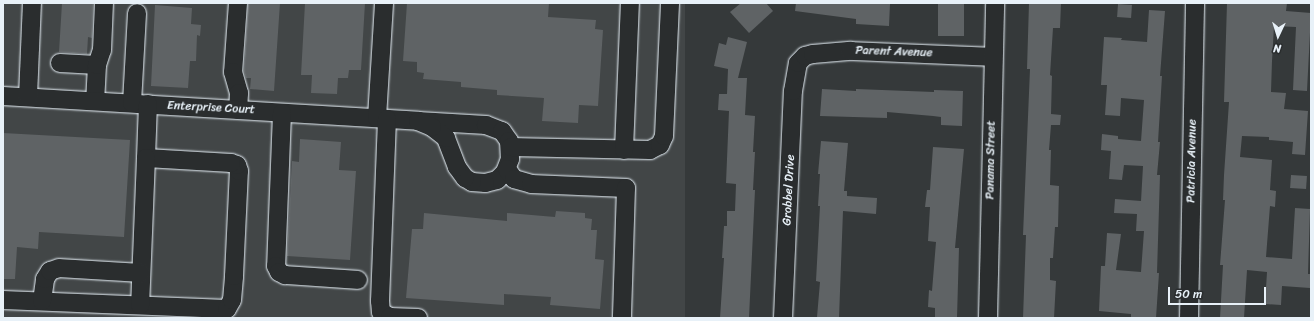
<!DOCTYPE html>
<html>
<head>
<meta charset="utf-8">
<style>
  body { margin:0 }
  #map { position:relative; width:1314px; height:321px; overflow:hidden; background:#35393a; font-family:Sriracha,sans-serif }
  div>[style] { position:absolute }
  .built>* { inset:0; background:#424647; transform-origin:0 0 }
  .building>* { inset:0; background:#5f6365; transform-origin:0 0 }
  .roads { filter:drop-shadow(0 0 1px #e8f1f8) drop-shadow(0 0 1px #e8f1f8) }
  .minor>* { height:18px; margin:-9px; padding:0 9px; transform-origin:9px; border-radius:9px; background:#2a2d2e }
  span { translate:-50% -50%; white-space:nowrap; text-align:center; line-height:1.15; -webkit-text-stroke:4px #2a2d2e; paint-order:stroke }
  .street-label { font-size:12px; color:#e8f1f8 }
  .frame { position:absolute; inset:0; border:4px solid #e8f1f8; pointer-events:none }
  .north { position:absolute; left:1258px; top:16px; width:40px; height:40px; -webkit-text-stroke:3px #2a2d2e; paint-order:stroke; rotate:184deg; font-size:11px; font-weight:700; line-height:16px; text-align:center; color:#e8f1f8 }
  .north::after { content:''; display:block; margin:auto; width:14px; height:18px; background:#e8f1f8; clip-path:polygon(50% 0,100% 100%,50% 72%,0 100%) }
  .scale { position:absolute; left:1168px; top:287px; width:98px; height:18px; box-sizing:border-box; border:2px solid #e8f1f8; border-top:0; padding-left:5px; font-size:12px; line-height:14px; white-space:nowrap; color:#e8f1f8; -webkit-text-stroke:3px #2a2d2e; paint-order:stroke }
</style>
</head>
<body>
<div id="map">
  <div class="built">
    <i style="left:3px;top:3px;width:682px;height:315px"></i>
  </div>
  <div class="building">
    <i style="clip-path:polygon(62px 3px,93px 3px,92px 38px,88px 37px,87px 54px,59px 52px)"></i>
    <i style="clip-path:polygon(248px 3px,280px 3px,274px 91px,250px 89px,251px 78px,246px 78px,244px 71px)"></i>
    <i style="clip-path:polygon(305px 3px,365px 3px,361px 70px,349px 70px,348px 78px,338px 78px,337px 94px,311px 93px,312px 75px,301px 75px)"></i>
    <i style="clip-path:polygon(407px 3px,549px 3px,548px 17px,596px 20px,595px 29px,603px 30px,598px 106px,579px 105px,578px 123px,542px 121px,544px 98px,497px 95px,497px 90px,461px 87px,461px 82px,423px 79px,424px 73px,417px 72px,417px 62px,403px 61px)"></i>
    <i style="clip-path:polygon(741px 3px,766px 3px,773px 11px,749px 33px,730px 12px)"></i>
    <i style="clip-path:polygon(796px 3px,890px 4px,889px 26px,856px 24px,856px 19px,795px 11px)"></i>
    <i style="left:938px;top:3px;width:26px;height:33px"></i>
    <i style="clip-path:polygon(1029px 3px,1061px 3px,1060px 28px,1053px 28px,1050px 75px,1052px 76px,1051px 114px,1061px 115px,1060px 125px,1051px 125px,1049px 150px,1051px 150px,1050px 185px,1059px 186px,1058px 227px,1055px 227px,1053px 258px,1050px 258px,1050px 280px,1056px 281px,1054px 318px,1023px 318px,1026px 235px,1023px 235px,1030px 69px,1027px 69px)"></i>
    <i style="clip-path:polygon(1227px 3px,1287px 3px,1286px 11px,1311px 13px,1307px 91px,1293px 90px,1296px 27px,1274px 26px,1272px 61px,1271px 92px,1286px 93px,1284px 109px,1308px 111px,1305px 155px,1292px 154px,1293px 142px,1269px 140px,1269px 137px,1242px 136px,1240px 157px,1272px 160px,1270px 190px,1276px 191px,1275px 207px,1270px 206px,1266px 257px,1292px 259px,1295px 208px,1310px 209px,1308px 274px,1311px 274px,1310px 288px,1282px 286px,1281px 305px,1265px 304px,1267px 272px,1247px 270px,1244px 318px,1220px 318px,1223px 265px,1220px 265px,1225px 200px,1223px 200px,1224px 175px,1229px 102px,1224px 102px)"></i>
    <i style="left:1118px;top:4px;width:14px;height:13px;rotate:4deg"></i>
    <i style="clip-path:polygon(155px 5px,192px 8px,191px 24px,201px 25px,200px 36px,197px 35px,196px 61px,190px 61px,188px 88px,151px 86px)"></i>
    <i style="clip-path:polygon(1149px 10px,1165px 11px,1160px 76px,1162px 76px,1158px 142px,1160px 142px,1157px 175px,1160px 175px,1157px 273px,1159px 273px,1156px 318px,1141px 318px,1131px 317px,1131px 314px,1099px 311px,1101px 266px,1105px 266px,1107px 233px,1121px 234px,1116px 270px,1141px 272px,1144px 231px,1136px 231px,1137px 214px,1114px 213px,1115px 199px,1141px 201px,1143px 166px,1124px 165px,1122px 180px,1109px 179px,1111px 151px,1101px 150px,1102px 134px,1118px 136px,1118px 139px,1141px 141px,1144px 100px,1121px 98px,1120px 116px,1105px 115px,1107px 85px,1101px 85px,1104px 37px,1122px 38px,1121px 40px,1147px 42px)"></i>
    <i style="clip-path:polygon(728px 37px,747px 42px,738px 78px,747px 78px,745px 115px,755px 116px,753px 152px,755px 152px,753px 190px,755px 190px,749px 318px,720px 318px,724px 258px,722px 258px,724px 226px,727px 226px,727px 211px,735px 211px,736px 184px,726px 183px,729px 111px,718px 110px,719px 94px,727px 94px,728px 69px,714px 66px,719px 43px,726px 45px)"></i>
    <i style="clip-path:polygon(822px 89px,856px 91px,856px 89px,934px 92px,934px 90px,963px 91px,962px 126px,941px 125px,941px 117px,933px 116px,887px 112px,887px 118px,820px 116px)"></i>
    <i style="clip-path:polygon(3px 133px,130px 140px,124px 237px,39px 232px,38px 249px,17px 247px,15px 279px,3px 279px)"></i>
    <i style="clip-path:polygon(300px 139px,341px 142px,339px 170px,356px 171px,350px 260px,287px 256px,292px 161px,299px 162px)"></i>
    <i style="clip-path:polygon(821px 141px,848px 143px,844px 191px,847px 191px,847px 196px,877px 198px,876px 214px,843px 211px,839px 318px,817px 317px,820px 282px,816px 281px,820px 206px,818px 206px,820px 174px,818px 174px)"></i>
    <i style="clip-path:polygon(933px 147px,964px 149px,955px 248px,959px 248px,957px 318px,935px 318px,935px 308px,928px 307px,929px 290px,932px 291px,936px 242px,928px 241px,930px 207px,925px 207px,927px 190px,930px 190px)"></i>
    <i style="left:1291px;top:175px;width:16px;height:13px;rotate:4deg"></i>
    <i style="clip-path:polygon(556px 211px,585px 213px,585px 218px,592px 219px,591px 230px,597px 230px,595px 259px,604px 260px,600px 309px,550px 305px,551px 297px,504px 294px,504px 305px,406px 298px,412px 229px,423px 229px,424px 213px,507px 221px,507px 213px,555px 217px)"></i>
  </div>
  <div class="roads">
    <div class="minor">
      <i style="left:238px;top:3px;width:69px;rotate:94.1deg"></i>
      <i style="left:233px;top:72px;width:22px;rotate:74deg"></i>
      <i style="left:239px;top:93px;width:17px;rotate:93deg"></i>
      <i style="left:60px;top:63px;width:37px;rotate:3deg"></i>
      <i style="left:97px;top:65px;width:36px;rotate:93deg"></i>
      <i style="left:97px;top:65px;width:16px;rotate:-72deg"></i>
      <i style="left:102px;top:50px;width:47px;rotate:-87.6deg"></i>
      <i style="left:3px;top:96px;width:416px;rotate:3.4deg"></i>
      <i style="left:418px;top:121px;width:68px;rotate:3.4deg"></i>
      <i style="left:486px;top:125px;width:17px;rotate:21deg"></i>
      <i style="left:502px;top:131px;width:12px;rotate:55deg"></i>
      <i style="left:509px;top:141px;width:18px;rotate:87deg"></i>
      <i style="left:510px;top:159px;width:14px;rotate:111deg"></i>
      <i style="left:505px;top:172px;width:11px;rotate:135deg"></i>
      <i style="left:497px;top:180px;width:12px;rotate:166deg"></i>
      <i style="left:485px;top:183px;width:13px;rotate:-176deg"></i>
      <i style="left:472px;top:182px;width:8px;rotate:-150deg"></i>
      <i style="left:465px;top:178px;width:14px;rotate:-126deg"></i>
      <i style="left:457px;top:167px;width:31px;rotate:-111deg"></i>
      <i style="left:446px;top:138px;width:18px;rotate:-142deg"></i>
      <i style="left:432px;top:127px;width:15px;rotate:-157deg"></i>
      <i style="left:28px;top:97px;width:94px;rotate:-87.6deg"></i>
      <i style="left:132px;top:103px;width:90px;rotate:-86.8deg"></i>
      <i style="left:282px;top:113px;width:153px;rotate:92.2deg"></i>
      <i style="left:276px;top:266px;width:7px;rotate:63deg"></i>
      <i style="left:279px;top:272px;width:7px;rotate:27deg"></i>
      <i style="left:285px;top:275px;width:73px;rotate:3.9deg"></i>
      <i style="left:377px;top:118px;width:115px;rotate:-86.5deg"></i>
      <i style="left:387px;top:119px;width:182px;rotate:92.2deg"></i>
      <i style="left:380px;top:301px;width:11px;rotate:85deg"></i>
      <i style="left:381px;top:312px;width:10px;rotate:29deg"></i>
      <i style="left:390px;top:317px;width:28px;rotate:2deg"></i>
      <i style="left:511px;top:147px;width:139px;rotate:1.2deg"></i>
      <i style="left:650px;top:150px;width:11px;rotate:-27deg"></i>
      <i style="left:660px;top:145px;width:10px;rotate:-66deg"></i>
      <i style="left:664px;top:136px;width:133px;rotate:-87.4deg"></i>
      <i style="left:624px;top:150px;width:147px;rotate:-87.7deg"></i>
      <i style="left:146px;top:158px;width:54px;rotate:-87.9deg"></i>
      <i style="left:507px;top:169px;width:12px;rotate:55deg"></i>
      <i style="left:514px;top:179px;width:18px;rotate:16deg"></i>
      <i style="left:531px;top:184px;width:95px;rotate:2.4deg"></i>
      <i style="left:626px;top:188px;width:130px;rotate:91.8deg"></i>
      <i style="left:3px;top:300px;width:224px;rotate:2.3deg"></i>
      <i style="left:227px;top:309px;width:10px;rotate:-61deg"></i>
      <i style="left:232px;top:300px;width:24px;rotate:-85deg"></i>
      <i style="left:234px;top:276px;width:105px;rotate:-87.3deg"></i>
      <i style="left:239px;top:171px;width:6px;rotate:-108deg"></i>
      <i style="left:237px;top:165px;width:6px;rotate:-162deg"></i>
      <i style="left:231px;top:163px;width:85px;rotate:-176.6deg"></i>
      <i style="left:146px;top:158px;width:147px;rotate:92.3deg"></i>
      <i style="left:42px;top:301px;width:22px;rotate:-82deg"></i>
      <i style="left:45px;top:279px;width:9px;rotate:-58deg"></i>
      <i style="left:50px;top:271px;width:9px;rotate:-18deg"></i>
      <i style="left:59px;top:268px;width:82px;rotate:3.5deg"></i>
      <i style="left:783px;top:318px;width:227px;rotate:-87.5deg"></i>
      <i style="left:793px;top:91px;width:28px;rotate:-80deg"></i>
      <i style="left:798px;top:63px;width:10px;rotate:-45deg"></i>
      <i style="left:805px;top:56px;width:8px;rotate:-14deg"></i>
      <i style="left:813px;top:54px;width:38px;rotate:-5deg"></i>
      <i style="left:851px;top:51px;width:142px;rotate:2.4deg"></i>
      <i style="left:988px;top:318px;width:315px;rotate:-88.7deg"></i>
      <i style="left:1189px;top:318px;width:315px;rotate:-88.9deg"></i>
    </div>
  </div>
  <div class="street-label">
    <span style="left:894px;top:52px;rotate:2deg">Parent Avenue</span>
    <span style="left:211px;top:108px;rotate:3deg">Enterprise Court</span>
    <span style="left:991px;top:160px;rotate:-89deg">Panama Street</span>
    <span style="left:1192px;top:161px;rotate:-89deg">Patricia Avenue</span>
    <span style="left:789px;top:190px;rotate:-87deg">Grobbel Drive</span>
  </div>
  <div class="frame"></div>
  <div class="north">N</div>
  <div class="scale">50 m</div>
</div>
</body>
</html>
